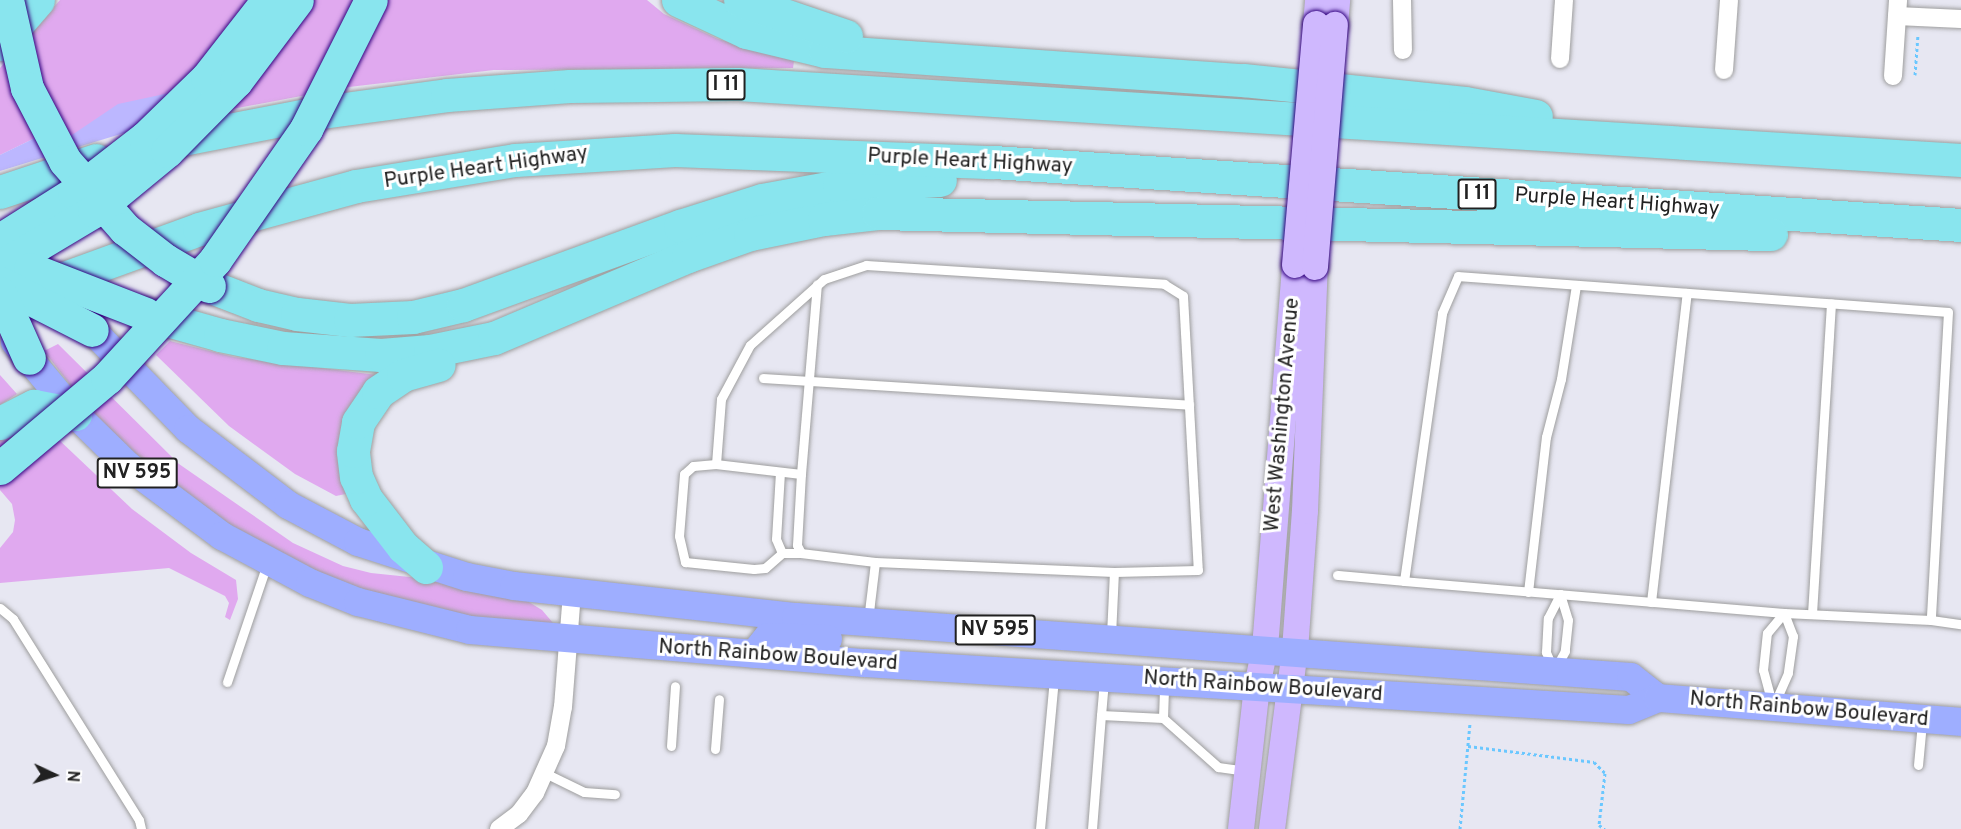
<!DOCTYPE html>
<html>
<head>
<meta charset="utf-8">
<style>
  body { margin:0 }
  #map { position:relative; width:1961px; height:829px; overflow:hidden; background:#e7e7f2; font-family:Overpass,sans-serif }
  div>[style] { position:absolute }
  .grass>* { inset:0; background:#e0a9ef }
  .sand>* { inset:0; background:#bcb7ff }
  .path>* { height:3px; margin-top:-1.5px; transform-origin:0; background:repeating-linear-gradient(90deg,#6ac7ff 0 3px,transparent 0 6px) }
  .roads { filter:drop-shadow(0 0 2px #9e9e9e) drop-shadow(0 0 2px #9e9e9e) }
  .service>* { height:9px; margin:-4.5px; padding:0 4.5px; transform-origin:4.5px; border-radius:4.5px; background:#fff }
  .minor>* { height:18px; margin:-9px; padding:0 9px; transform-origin:9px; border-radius:9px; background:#fff }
  .secondary>* { height:26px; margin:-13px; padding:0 13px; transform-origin:13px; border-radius:13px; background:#cfb8fe }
  .primary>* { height:28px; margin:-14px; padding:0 14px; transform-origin:14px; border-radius:14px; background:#9eaeff }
  .motorway>* { height:33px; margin:-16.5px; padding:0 16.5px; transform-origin:16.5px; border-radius:16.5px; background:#89e5ee }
  .bridges { filter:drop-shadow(0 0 2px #31007f) drop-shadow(0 0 2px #31007f) }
  .secondary-bridge>* { height:26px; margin:-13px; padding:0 13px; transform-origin:13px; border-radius:13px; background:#cfb8fe }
  .motorway-bridge>* { height:33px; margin:-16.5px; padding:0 16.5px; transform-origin:16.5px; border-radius:16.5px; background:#89e5ee }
  span { translate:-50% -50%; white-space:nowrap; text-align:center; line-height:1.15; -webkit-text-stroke:6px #fff; paint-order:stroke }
  .shield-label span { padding:2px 4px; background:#fff; border:2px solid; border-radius:4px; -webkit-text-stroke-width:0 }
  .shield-label { font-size:20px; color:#212121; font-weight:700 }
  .street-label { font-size:21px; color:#212121 }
  .north { position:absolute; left:24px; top:745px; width:60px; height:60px; -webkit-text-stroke:4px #fff; paint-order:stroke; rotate:94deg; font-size:16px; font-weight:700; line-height:24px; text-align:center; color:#212121 }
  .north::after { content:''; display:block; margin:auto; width:21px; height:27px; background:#212121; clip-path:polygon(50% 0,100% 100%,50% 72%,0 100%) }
</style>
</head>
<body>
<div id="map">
  <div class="grass">
    <i style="clip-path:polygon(60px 0,647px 0,664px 14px,718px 39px,794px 61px,793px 68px,494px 70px,349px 87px,63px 141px,35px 138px,0 155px,0 68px)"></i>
    <i style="clip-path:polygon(170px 341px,234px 357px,377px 375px,350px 493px,336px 496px,295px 474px,229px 426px,156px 355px)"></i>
    <i style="clip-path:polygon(58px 344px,179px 464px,293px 543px,343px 566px,371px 573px,429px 579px,524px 599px,542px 610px,553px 623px,514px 625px,396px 601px,311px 571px,199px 509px,101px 425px,44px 351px)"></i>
    <i style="clip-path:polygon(0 375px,17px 394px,0 405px,0 410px)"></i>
    <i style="clip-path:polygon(20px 427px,57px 438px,132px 509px,191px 553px,236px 580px,238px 599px,230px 620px,225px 617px,229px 603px,225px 596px,169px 568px,0 583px,0 548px,13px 532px,15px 520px,12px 504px,0 490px,0 440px)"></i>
  </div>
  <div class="sand">
    <i style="clip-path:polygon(174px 92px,137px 129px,0 171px,0 155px,35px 138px,63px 141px,118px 104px)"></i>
  </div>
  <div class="path">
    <i style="left:1915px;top:75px;width:41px;rotate:-85.8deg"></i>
    <i style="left:1468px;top:746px;width:127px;rotate:7.2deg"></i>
    <i style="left:1594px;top:762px;width:16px;rotate:45deg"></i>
    <i style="left:1605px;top:773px;width:52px;rotate:96.6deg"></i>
    <i style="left:1599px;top:825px;width:7px;rotate:34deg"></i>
    <i style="left:1460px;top:829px;width:105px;rotate:-84.6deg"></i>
  </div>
  <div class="roads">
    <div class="service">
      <i style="left:866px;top:265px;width:299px;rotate:3.6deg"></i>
      <i style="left:1164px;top:284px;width:22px;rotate:32deg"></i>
      <i style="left:1183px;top:296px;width:274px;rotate:86.9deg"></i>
      <i style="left:1198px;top:570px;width:84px;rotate:178.6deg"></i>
      <i style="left:1114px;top:572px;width:239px;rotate:-177.6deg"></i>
      <i style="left:875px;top:562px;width:75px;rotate:-173.1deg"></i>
      <i style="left:801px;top:553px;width:9px;rotate:-117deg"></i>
      <i style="left:797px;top:545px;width:71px;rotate:-86.8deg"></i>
      <i style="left:801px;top:474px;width:86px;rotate:-173.3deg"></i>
      <i style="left:716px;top:464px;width:65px;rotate:-85.6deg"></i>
      <i style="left:721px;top:399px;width:61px;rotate:-61.8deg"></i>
      <i style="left:750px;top:345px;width:99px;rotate:-41.7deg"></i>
      <i style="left:824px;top:279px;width:44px;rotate:-18.4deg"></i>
      <i style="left:1458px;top:276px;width:491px;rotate:4.2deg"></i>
      <i style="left:1948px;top:312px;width:308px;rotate:93.2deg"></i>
      <i style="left:1931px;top:620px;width:147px;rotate:-177.3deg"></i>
      <i style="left:1784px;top:613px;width:381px;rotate:-175.2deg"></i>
      <i style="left:1404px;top:581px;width:271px;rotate:-81.9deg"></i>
      <i style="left:1442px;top:313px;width:40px;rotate:-66.6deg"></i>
      <i style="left:763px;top:378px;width:427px;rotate:3.6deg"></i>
      <i style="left:716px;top:464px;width:23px;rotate:175deg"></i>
      <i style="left:693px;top:466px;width:12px;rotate:138deg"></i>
      <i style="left:684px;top:474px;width:62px;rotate:94.6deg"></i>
      <i style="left:679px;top:536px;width:27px;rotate:77deg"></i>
      <i style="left:685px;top:562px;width:69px;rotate:5.8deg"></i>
      <i style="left:754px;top:569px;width:11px;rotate:-5deg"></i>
      <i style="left:765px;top:568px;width:23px;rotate:-41deg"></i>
      <i style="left:782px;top:553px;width:19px"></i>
      <i style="left:780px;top:472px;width:67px;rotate:93.4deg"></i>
      <i style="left:776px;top:539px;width:15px;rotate:67deg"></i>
      <i style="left:801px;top:474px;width:190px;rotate:-85.2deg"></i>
      <i style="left:1337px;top:575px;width:67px;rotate:5.1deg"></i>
      <i style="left:1528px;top:592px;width:156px;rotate:-83.4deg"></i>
      <i style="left:1546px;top:437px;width:60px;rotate:-75.5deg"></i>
      <i style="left:1561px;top:379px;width:95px;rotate:-80.9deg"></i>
      <i style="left:1560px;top:594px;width:27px;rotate:73deg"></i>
      <i style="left:1568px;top:620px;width:31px;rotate:96deg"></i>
      <i style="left:1565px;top:651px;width:23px;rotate:119deg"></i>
      <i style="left:1554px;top:671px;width:21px;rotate:-113deg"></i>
      <i style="left:1546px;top:652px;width:34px;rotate:-87deg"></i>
      <i style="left:1548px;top:618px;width:27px;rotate:-63deg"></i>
      <i style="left:1651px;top:602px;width:311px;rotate:-83.4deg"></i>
      <i style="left:0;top:608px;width:17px;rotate:40deg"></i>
      <i style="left:13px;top:619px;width:237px;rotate:57.9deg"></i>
      <i style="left:139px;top:820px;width:9px;rotate:77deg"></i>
      <i style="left:1784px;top:613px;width:25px;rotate:69deg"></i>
      <i style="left:1793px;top:636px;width:37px;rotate:98deg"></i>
      <i style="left:1788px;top:673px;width:37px;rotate:114deg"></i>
      <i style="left:1773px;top:707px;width:38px;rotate:-105deg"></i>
      <i style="left:1763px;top:670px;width:37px;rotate:-84deg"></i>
      <i style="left:1767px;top:633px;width:26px;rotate:-50deg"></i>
      <i style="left:1812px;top:614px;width:311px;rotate:-86.5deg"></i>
      <i style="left:868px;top:620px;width:58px;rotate:-83.1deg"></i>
      <i style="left:1931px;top:620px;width:30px;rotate:8deg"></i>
      <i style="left:1111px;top:635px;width:63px;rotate:-87.3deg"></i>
      <i style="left:227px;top:682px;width:125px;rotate:-71.3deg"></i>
      <i style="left:1101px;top:715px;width:33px;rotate:-85deg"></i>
      <i style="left:1163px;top:718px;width:32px;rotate:-88deg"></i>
      <i style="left:671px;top:746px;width:60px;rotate:-86.2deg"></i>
      <i style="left:715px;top:749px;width:50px;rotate:-85.4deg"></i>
      <i style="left:1918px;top:765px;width:42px;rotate:-84.6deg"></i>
      <i style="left:545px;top:773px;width:43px;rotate:26deg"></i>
      <i style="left:584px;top:792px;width:31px;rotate:4deg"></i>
      <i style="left:1040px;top:829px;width:151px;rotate:-84.7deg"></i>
      <i style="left:1092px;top:829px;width:114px;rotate:-85.5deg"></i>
      <i style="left:1101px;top:715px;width:62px;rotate:2.8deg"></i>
      <i style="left:1163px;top:718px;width:74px;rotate:41.7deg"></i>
      <i style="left:1218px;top:767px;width:27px;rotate:8deg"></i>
    </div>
    <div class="minor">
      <i style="left:1402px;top:0;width:50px;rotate:88.9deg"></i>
      <i style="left:1897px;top:16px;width:64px;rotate:2.7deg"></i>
      <i style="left:1560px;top:59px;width:59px;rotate:-86.1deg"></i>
      <i style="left:1724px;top:70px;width:70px;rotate:-85.9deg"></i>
      <i style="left:1893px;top:76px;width:76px;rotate:-86.2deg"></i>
      <i style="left:499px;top:829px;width:25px;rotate:-37deg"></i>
      <i style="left:519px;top:814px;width:26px;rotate:-53deg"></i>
      <i style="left:535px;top:793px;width:51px;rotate:-65.9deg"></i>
      <i style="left:556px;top:746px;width:40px;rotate:-80deg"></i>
      <i style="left:563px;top:707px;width:115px;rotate:-85.5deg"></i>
    </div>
    <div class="secondary">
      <i style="left:1316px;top:24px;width:24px;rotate:-85deg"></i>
      <i style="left:1335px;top:25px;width:25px;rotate:-85deg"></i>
      <i style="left:1241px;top:829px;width:144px;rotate:-83.6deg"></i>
      <i style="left:1257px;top:686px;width:39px;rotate:-78deg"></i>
      <i style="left:1265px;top:648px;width:384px;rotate:-85.5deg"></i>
      <i style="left:1272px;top:829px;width:180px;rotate:-82.7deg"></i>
      <i style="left:1295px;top:650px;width:139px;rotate:-85.9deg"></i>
      <i style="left:1305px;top:511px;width:244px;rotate:-87.7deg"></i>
    </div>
    <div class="primary">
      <i style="left:92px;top:330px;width:138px;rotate:45.9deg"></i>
      <i style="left:188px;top:429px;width:126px;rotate:37.2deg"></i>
      <i style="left:288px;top:505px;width:79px;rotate:27.9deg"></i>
      <i style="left:358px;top:542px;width:114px;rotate:17.8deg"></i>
      <i style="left:467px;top:577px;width:48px;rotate:10.8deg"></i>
      <i style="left:514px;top:586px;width:284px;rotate:6.3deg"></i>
      <i style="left:796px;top:617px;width:837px;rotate:4.11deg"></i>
      <i style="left:1631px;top:677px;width:34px;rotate:38deg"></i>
      <i style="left:15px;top:342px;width:94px;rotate:50.2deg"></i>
      <i style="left:75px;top:414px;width:73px;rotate:44.4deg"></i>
      <i style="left:127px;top:465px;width:119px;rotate:36.8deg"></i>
      <i style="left:222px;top:536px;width:100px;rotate:28.1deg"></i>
      <i style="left:310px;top:583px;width:52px;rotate:21.6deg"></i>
      <i style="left:358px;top:602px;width:115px;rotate:14deg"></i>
      <i style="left:470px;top:630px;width:396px;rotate:4.8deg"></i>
      <i style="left:865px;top:663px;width:765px;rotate:3.52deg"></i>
      <i style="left:1629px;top:710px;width:31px;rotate:-22deg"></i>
      <i style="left:1658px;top:698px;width:304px;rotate:4.5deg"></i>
      <i style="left:754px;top:654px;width:22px;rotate:-51deg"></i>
      <i style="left:768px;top:637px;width:60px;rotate:1.9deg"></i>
    </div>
    <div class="motorway">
      <i style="left:678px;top:0;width:75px;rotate:25.2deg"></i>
      <i style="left:746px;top:32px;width:81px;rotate:13.5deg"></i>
      <i style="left:825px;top:51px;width:419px;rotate:4deg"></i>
      <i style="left:1243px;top:80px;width:223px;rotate:5.9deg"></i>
      <i style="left:1465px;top:103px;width:72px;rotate:10.4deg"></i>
      <i style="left:740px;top:0;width:112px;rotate:18.8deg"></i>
      <i style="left:0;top:44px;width:58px;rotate:-49.2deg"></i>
      <i style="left:167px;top:142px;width:158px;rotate:-11deg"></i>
      <i style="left:322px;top:112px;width:126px;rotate:-7.7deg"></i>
      <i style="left:447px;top:95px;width:123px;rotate:-4.2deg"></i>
      <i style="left:570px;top:86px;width:168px;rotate:-0.7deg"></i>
      <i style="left:738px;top:84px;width:1225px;rotate:3.56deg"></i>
      <i style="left:0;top:192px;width:101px;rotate:-18.4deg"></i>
      <i style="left:209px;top:286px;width:53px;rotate:21.2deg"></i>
      <i style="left:258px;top:305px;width:40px;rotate:13deg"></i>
      <i style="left:297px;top:314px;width:53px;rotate:6.5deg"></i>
      <i style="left:350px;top:320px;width:63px;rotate:-2.7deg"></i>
      <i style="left:413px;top:317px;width:51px;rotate:-13.5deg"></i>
      <i style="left:463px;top:305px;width:231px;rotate:-20deg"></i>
      <i style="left:680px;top:226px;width:86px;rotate:-17.6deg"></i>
      <i style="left:762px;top:200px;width:78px;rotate:-10.3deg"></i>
      <i style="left:839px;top:186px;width:101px;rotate:-3.4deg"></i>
      <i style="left:37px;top:288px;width:172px;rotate:-20deg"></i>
      <i style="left:199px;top:229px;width:163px;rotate:-15.3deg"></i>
      <i style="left:356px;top:186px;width:161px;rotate:-9.3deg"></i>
      <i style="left:515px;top:160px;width:160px;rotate:-3.6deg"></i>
      <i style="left:675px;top:150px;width:318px;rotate:2.2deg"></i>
      <i style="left:993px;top:162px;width:970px;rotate:3.72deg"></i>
      <i style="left:146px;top:314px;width:77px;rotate:15.8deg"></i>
      <i style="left:220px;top:335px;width:64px;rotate:11.7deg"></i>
      <i style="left:283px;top:348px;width:98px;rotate:4.1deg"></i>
      <i style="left:381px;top:355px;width:49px;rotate:-4.7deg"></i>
      <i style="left:430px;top:351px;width:65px;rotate:-11.5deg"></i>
      <i style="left:494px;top:338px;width:211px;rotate:-22.9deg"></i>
      <i style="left:688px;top:256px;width:66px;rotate:-19.5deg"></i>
      <i style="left:750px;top:234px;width:76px;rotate:-11.5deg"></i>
      <i style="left:824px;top:219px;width:54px;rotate:-6.3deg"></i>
      <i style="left:878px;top:213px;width:893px;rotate:1.35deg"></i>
      <i style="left:0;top:423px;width:38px;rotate:-27deg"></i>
      <i style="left:34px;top:406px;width:42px;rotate:11deg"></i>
      <i style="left:426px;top:567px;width:30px;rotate:-139deg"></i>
      <i style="left:403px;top:547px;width:61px;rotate:-127.6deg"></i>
      <i style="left:366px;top:499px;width:24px;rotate:-114deg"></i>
      <i style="left:356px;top:477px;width:26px;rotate:-97deg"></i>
      <i style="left:353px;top:451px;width:29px;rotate:-80deg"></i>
      <i style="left:358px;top:422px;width:36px;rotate:-56deg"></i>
      <i style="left:378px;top:392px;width:30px;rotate:-34deg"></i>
      <i style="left:403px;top:375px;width:37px;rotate:-16deg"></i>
    </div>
  </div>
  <div class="bridges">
    <div class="secondary-bridge">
      <i style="left:1295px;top:265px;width:242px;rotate:-85deg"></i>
      <i style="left:1315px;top:267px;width:243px;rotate:-85.3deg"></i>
    </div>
    <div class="motorway-bridge">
      <i style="left:7px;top:0;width:90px;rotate:77.2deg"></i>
      <i style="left:27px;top:88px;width:82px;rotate:62.5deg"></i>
      <i style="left:65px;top:161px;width:91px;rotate:48.6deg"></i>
      <i style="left:125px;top:229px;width:51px;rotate:37.8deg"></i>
      <i style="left:165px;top:260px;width:51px;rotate:30.6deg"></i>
      <i style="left:0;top:240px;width:88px;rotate:-32.4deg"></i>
      <i style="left:74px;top:193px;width:90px;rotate:-37.8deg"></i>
      <i style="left:145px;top:138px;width:86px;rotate:-44.1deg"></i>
      <i style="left:207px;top:78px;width:99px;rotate:-52deg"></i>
      <i style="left:0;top:267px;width:109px;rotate:-30.8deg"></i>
      <i style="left:94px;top:211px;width:94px;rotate:-39.4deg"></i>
      <i style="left:167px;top:151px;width:98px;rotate:-45.4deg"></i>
      <i style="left:236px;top:81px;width:101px;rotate:-53deg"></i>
      <i style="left:30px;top:269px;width:124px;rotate:21.2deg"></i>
      <i style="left:0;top:283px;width:103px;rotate:27.1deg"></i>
      <i style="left:0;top:293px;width:71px;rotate:66deg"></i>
      <i style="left:0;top:468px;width:140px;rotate:-40.1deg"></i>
      <i style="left:107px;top:378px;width:160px;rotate:-47.5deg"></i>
      <i style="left:215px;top:260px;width:160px;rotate:-55.2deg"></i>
      <i style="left:306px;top:129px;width:144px;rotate:-63.3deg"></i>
    </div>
  </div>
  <div class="shield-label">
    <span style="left:726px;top:85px">I 11</span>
    <span style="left:1477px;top:194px">I 11</span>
    <span style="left:137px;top:473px">NV 595</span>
    <span style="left:995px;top:630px">NV 595</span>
  </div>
  <div class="street-label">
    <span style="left:970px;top:162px;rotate:3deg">Purple Heart Highway</span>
    <span style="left:486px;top:168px;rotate:-8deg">Purple Heart Highway</span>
    <span style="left:1617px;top:203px;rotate:4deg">Purple Heart Highway</span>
    <span style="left:1283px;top:415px;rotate:-85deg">West Washington Avenue</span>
    <span style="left:778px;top:656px;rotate:4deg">North Rainbow Boulevard</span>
    <span style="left:1263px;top:687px;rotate:4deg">North Rainbow Boulevard</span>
    <span style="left:1809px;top:710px;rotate:5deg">North Rainbow Boulevard</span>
  </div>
  <div class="north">N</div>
</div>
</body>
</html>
